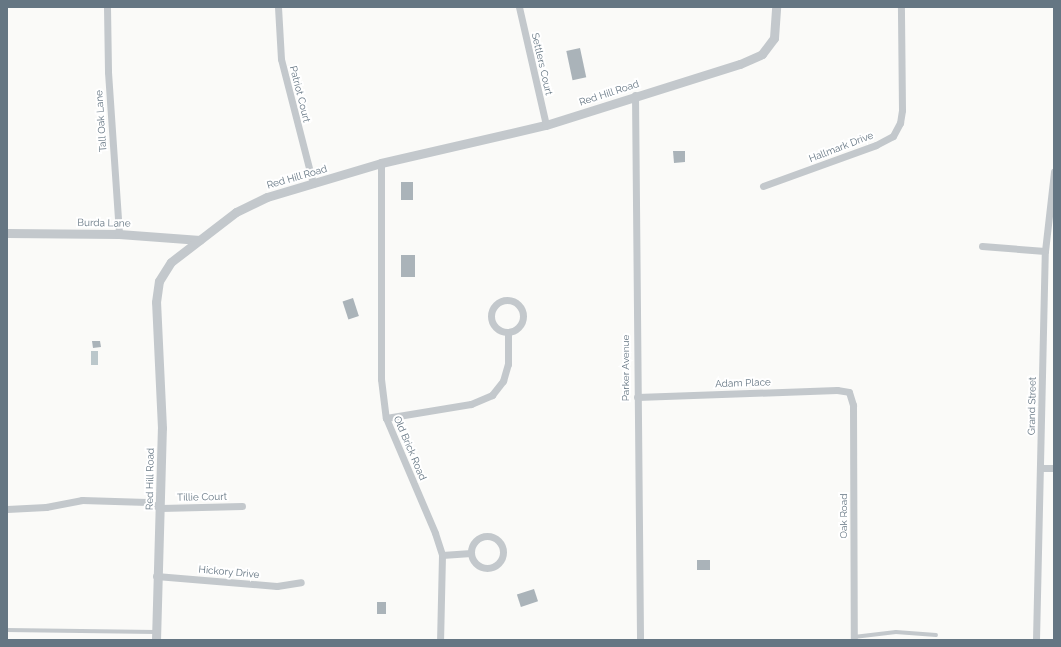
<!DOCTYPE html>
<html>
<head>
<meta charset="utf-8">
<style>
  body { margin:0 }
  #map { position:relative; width:1061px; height:647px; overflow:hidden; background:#fafaf8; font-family:Raleway,sans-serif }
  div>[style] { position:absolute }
  .water>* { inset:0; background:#bbc7cb; transform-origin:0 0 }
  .building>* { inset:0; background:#aab3b9; transform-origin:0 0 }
  .service>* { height:3.5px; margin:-1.75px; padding:0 1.75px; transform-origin:1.75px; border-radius:1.75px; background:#c3c8cc }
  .minor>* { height:7px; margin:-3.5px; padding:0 3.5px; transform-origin:3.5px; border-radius:3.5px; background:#c3c8cc }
  .minor>.ring { margin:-3.5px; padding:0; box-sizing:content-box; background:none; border:7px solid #c3c8cc; border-radius:50% }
  .tertiary>* { height:9px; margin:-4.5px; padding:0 4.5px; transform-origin:4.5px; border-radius:4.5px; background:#c3c8cc }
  span { translate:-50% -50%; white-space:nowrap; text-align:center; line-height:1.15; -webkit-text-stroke:4px #fff; paint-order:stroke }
  .street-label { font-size:10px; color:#657683 }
  .frame { position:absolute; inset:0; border:8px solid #657683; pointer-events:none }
</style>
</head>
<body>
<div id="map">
  <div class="water">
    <i style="left:91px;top:351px;width:7px;height:14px"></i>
  </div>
  <div class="building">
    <i style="left:580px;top:48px;width:30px;height:14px;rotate:78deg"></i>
    <i style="clip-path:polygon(673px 151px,685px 151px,685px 162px,674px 163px)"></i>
    <i style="left:401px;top:182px;width:12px;height:18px"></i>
    <i style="left:401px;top:255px;width:14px;height:22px"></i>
    <i style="left:353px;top:298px;width:19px;height:11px;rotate:72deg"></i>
    <i style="clip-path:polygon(92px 341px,100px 341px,101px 347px,93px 348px)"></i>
    <i style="left:697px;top:560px;width:13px;height:10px"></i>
    <i style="left:534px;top:589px;width:13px;height:18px;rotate:72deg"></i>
    <i style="left:386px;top:602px;width:12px;height:9px;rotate:90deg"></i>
  </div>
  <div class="service">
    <i style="left:7px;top:630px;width:148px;rotate:0.8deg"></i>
    <i style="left:854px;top:637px;width:42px;rotate:-6.8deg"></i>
    <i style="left:896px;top:632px;width:40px;rotate:4.3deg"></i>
  </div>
  <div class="minor">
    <i style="left:107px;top:7px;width:65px;rotate:89.1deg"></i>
    <i style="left:108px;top:72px;width:162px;rotate:86.1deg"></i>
    <i style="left:278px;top:7px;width:52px;rotate:86.7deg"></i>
    <i style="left:281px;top:59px;width:129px;rotate:75.6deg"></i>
    <i style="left:519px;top:7px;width:121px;rotate:77.1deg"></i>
    <i style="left:635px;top:95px;width:545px;rotate:89.47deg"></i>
    <i style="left:381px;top:163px;width:216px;rotate:90deg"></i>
    <i style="left:381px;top:379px;width:39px;rotate:83deg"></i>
    <i style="left:386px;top:418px;width:125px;rotate:66.9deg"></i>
    <i style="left:435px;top:533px;width:23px;rotate:72deg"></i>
    <i style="left:442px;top:555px;width:85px;rotate:91.3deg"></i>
    <i style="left:763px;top:186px;width:120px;rotate:-19.9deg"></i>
    <i style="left:876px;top:145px;width:19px;rotate:-28deg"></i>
    <i style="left:893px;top:136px;width:15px;rotate:-62deg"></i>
    <i style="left:900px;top:123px;width:13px;rotate:-81deg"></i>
    <i style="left:902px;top:110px;width:103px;rotate:-90.6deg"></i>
    <i style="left:982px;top:246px;width:63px;rotate:4.5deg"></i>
    <i class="ring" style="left:491px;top:300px;width:25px;height:25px"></i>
    <i style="left:637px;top:397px;width:200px;rotate:-2deg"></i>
    <i style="left:837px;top:390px;width:12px;rotate:9deg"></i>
    <i style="left:849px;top:392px;width:14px;rotate:73deg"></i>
    <i style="left:853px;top:405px;width:235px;rotate:89.8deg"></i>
    <i style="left:386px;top:418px;width:86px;rotate:-9.4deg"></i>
    <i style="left:471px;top:404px;width:23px;rotate:-23deg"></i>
    <i style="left:492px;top:395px;width:18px;rotate:-52deg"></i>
    <i style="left:503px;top:381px;width:18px;rotate:-74deg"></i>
    <i style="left:508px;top:364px;width:32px;rotate:-90deg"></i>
    <i style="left:1041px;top:468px;width:13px"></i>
    <i style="left:7px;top:509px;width:39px;rotate:-3deg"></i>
    <i style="left:46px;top:507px;width:37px;rotate:-11deg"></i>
    <i style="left:82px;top:500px;width:65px;rotate:1.8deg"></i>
    <i style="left:147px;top:502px;width:15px;rotate:23deg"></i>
    <i style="left:161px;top:508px;width:81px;rotate:-1.4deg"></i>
    <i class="ring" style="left:471px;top:536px;width:25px;height:25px"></i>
    <i style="left:442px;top:555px;width:29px;rotate:-4deg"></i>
    <i style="left:156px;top:576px;width:121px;rotate:4.7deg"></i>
    <i style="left:277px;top:586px;width:24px;rotate:-9deg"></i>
    <i style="left:1036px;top:640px;width:389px;rotate:-88.7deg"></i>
    <i style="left:1045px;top:251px;width:80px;rotate:-83.5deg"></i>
  </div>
  <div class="tertiary">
    <i style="left:7px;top:233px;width:112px;rotate:0.5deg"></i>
    <i style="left:119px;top:234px;width:81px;rotate:4.2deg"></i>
    <i style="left:156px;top:640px;width:212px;rotate:-88.4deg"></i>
    <i style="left:162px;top:428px;width:126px;rotate:-92.7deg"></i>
    <i style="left:156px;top:302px;width:21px;rotate:-82deg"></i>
    <i style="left:159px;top:281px;width:22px;rotate:-58deg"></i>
    <i style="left:171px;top:262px;width:82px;rotate:-37.6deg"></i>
    <i style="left:236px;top:212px;width:34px;rotate:-26deg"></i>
    <i style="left:267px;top:197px;width:119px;rotate:-16.6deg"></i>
    <i style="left:381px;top:163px;width:169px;rotate:-13deg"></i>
    <i style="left:546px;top:125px;width:203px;rotate:-17.5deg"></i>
    <i style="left:740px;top:64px;width:24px;rotate:-24deg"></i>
    <i style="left:762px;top:54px;width:20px;rotate:-53deg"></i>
    <i style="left:774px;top:38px;width:31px;rotate:-86deg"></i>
  </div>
  <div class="street-label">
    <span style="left:542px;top:64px;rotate:77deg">Settlers Court</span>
    <span style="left:609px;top:93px;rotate:-18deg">Red Hill Road</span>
    <span style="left:300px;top:94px;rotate:76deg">Patriot Court</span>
    <span style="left:101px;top:121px;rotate:-94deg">Tall Oak Lane</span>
    <span style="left:841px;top:147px;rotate:-21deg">Hallmark Drive</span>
    <span style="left:297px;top:177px;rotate:-16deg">Red Hill Road</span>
    <span style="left:104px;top:223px;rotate:1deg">Burda Lane</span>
    <span style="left:626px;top:368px;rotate:-90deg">Parker Avenue</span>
    <span style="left:743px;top:383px;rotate:-2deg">Adam Place</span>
    <span style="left:1032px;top:406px;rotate:-89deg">Grand Street</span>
    <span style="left:410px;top:448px;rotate:67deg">Old Brick Road</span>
    <span style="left:150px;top:479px;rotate:-89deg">Red Hill Road</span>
    <span style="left:202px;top:497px;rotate:-1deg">Tillie Court</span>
    <span style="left:844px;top:516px;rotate:-90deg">Oak Road</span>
    <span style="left:229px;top:572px;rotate:5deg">Hickory Drive</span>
  </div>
  <div class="frame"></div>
</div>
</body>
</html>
